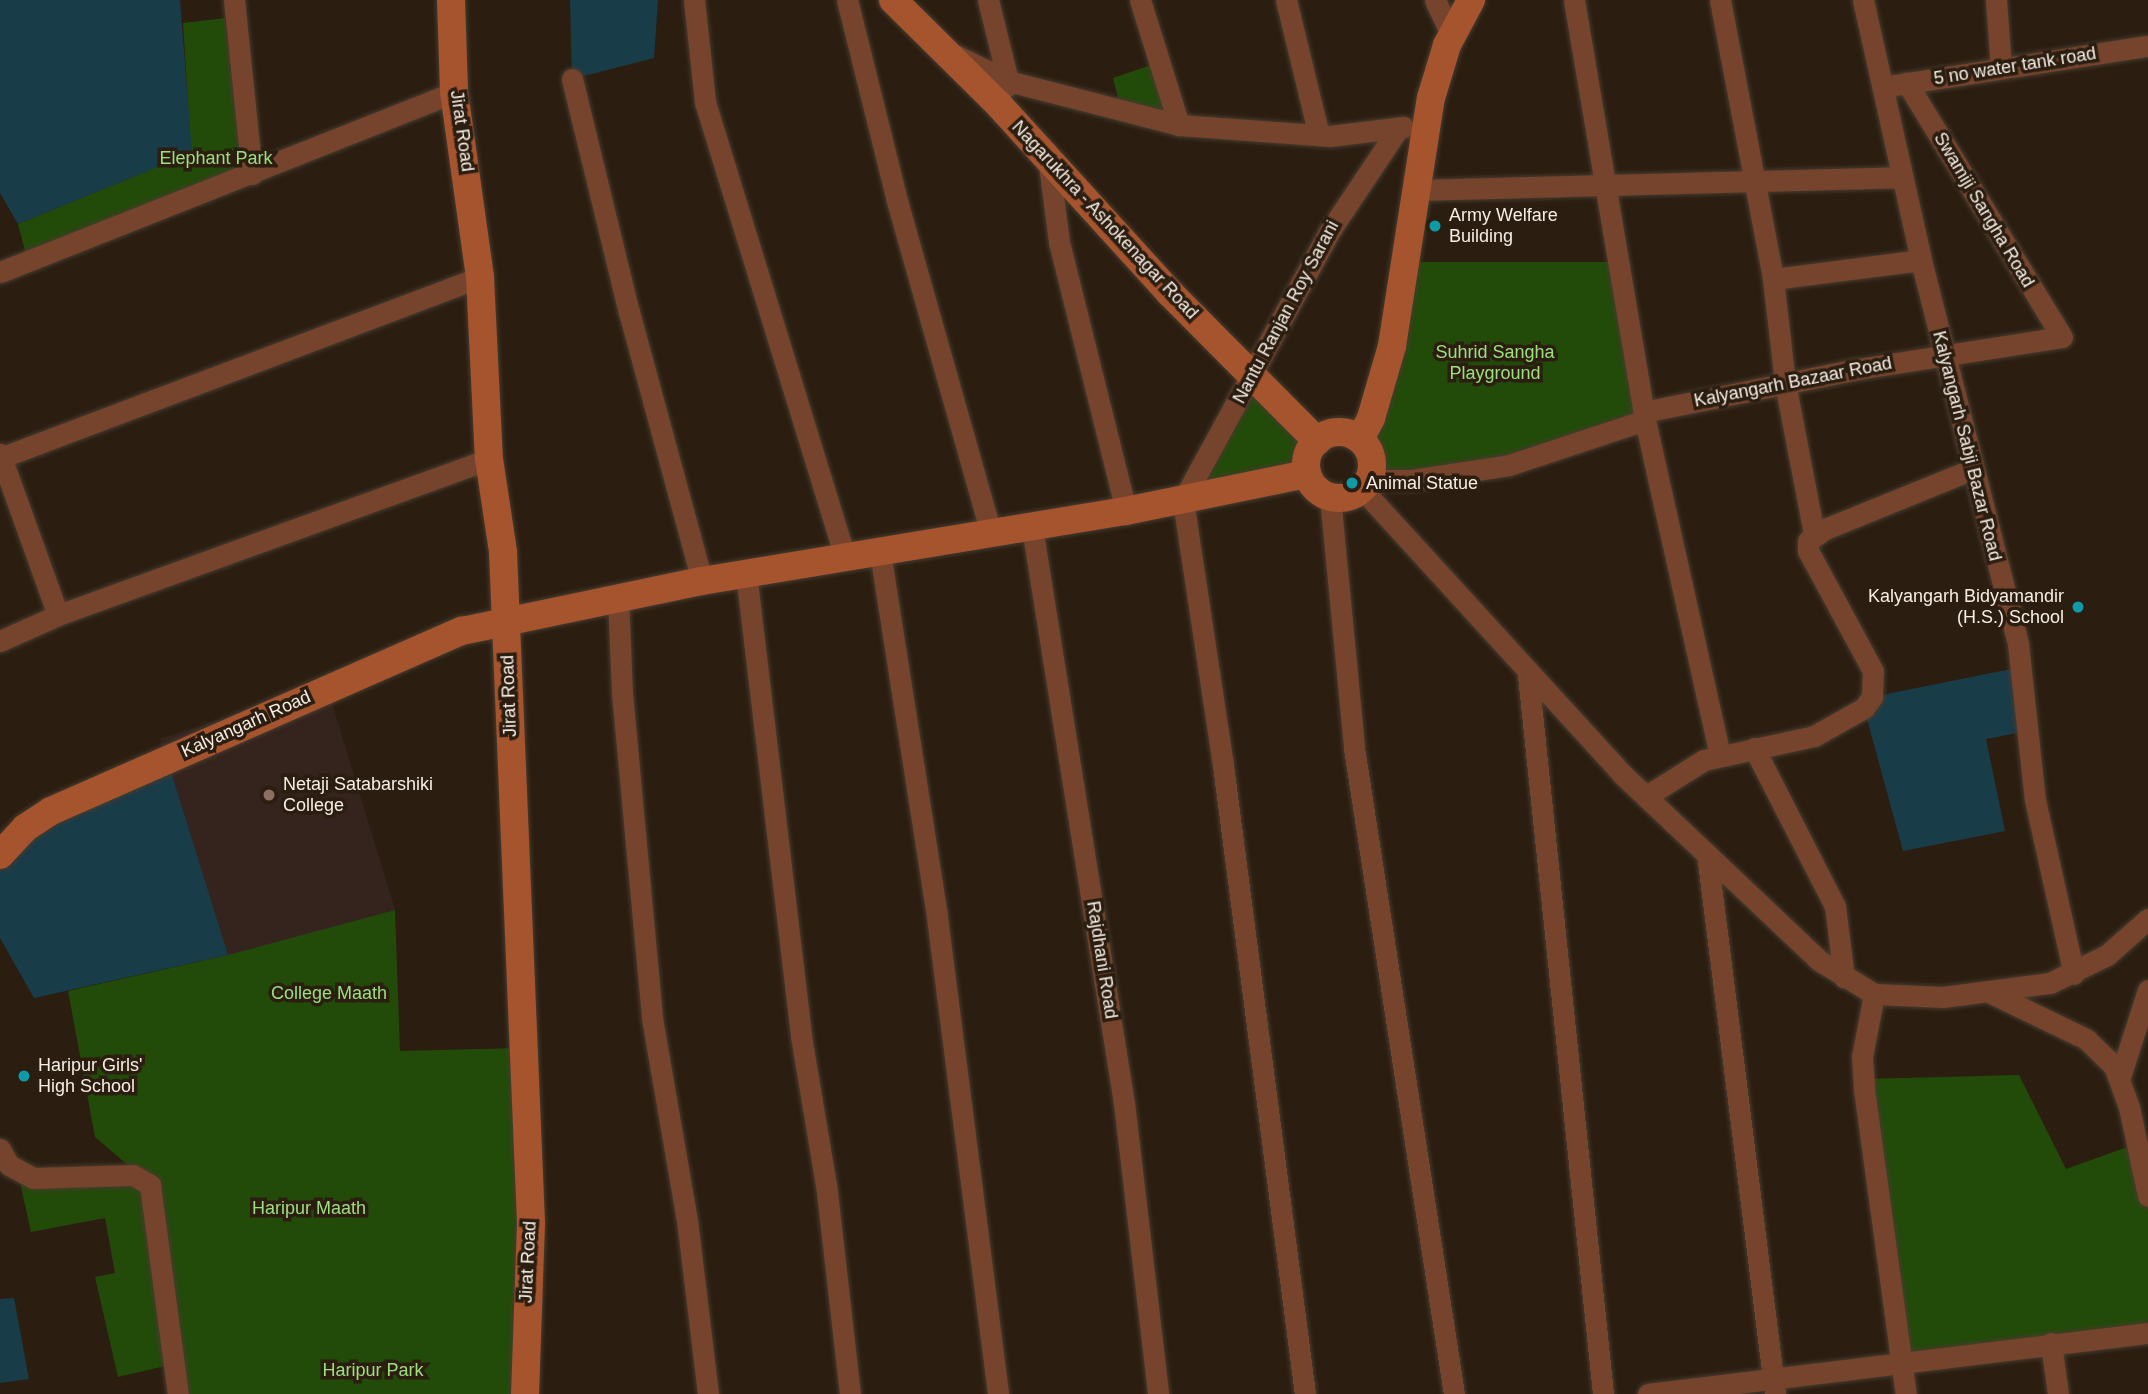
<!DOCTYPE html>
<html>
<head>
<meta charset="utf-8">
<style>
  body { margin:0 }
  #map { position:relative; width:2148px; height:1394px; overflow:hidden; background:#2b1e11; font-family:Arial,sans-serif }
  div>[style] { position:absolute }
  .education>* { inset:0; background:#35231d; transform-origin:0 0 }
  .green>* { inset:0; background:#224b09 }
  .water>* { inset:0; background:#193c49 }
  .roads { filter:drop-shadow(0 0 2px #473b2f) drop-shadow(0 0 2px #473b2f) }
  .minor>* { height:21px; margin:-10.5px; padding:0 10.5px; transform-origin:10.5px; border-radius:10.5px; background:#76432c }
  .secondary>* { height:28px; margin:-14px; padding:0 14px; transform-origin:14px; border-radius:14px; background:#a5542d }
  .secondary>.ring { margin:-14px; padding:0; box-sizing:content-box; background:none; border:28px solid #a5542d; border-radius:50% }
  .dots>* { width:19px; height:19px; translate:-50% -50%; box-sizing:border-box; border:4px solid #2b1e11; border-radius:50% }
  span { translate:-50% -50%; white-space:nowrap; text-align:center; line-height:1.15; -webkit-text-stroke:7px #2b1e11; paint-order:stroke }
  .street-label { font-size:18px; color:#f6ede4 }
  .park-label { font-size:18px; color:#9cdf7f }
  .poi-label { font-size:18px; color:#f6ede4 }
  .left { translate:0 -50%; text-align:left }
  .right { translate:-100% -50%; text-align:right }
</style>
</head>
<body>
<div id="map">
  <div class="education">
    <i style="left:327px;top:687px;width:233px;height:175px;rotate:73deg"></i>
  </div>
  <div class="green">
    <i style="clip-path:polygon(225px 18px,243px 175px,28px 262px,18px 224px,191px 153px,183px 23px)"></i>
    <i style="clip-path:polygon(1160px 62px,1179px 125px,1121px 110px,1113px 78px)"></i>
    <i style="clip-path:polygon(1407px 262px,1616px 262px,1645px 420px,1561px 450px,1368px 480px,1371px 458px,1367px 448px)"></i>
    <i style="clip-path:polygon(1253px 375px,1317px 441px,1307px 474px,1183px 500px)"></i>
    <i style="clip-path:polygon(395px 910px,400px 1051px,523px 1048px,525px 1394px,178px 1394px,165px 1366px,118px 1377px,95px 1277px,115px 1273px,105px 1218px,31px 1232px,18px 1173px,143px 1178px,95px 1137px,68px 991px,228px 955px)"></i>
    <i style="clip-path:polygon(2019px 1075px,2066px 1169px,2136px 1144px,2148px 1196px,2148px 1333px,1901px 1360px,1863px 1079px)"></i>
  </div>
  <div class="water">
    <i style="clip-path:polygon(0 0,180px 0,192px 153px,18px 224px,0 193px)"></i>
    <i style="clip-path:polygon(570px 0,658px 0,654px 58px,572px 79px)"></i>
    <i style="clip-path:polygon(2021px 667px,2028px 731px,1986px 739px,2005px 831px,1903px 851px,1864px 708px,1872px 697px)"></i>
    <i style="clip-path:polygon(167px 759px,228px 955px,34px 998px,0 938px,0 855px)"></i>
    <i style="clip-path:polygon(14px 1298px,29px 1379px,0 1383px,0 1299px)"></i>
  </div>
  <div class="roads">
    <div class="minor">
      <i style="left:234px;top:0;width:175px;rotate:84.1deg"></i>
      <i style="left:694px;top:0;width:103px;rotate:83.8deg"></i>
      <i style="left:705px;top:102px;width:477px;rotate:72.9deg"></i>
      <i style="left:847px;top:0;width:207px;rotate:76deg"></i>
      <i style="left:897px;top:201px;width:345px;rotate:74.2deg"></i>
      <i style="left:988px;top:0;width:83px;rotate:76.1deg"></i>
      <i style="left:1008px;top:81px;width:6px;rotate:108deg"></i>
      <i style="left:1140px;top:0;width:131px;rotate:72.7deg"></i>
      <i style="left:1179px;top:125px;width:151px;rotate:4.2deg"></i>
      <i style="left:1330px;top:136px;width:74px;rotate:-7deg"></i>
      <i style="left:1286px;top:0;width:139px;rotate:76.3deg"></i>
      <i style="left:1435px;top:0;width:38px;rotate:65deg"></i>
      <i style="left:1574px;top:0;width:426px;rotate:80.4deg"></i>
      <i style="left:1645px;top:420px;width:343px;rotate:77.4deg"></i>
      <i style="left:1720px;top:0;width:284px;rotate:79.2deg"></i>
      <i style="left:1773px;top:279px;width:105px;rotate:83.4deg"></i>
      <i style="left:1785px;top:383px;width:154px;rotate:79.1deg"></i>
      <i style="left:1863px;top:0;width:266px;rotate:77.4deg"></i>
      <i style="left:1921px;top:260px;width:396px;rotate:75.8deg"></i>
      <i style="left:2018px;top:644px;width:157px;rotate:83.8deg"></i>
      <i style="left:2035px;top:800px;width:178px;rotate:77.4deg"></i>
      <i style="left:1996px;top:0;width:68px;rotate:85.8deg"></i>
      <i style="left:955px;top:55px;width:59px;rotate:26.1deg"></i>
      <i style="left:1008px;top:81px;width:177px;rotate:14.4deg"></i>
      <i style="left:572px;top:79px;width:240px;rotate:76.3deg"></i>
      <i style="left:629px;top:312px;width:279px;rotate:74.8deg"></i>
      <i style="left:1895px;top:85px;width:256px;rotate:-8.8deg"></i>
      <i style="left:1049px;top:165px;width:78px;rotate:82.6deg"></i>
      <i style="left:1059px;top:242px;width:277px;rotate:76deg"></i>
      <i style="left:1418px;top:190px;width:482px;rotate:-1.5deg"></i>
      <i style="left:0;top:272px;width:488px;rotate:-21.6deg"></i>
      <i style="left:1773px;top:279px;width:149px;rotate:-7.3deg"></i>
      <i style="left:1644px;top:412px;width:218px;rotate:-11.4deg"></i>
      <i style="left:1858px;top:369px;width:206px;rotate:-8.9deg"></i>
      <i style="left:2062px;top:337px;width:298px;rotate:-121.4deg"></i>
      <i style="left:0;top:454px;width:171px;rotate:70.2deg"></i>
      <i style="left:0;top:458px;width:513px;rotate:-20.66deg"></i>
      <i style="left:1368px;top:480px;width:44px"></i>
      <i style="left:1412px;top:480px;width:98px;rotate:-8.8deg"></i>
      <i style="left:1509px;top:465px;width:143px;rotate:-18.3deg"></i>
      <i style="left:1362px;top:489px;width:386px;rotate:47.6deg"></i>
      <i style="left:1622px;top:774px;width:272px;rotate:43.4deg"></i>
      <i style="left:1820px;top:961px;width:63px;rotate:31.4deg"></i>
      <i style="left:1874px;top:994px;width:69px;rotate:2.5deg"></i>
      <i style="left:1943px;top:997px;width:108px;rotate:-7.5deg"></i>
      <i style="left:2050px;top:983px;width:64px;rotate:-26.2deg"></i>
      <i style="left:2107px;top:955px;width:55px;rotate:-41.3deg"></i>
      <i style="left:1330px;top:497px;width:252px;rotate:84.5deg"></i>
      <i style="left:1354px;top:748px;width:654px;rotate:81.2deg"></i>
      <i style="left:1032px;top:527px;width:583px;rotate:80.93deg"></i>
      <i style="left:1124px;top:1103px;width:293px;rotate:83.3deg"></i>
      <i style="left:880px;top:552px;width:369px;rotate:81.1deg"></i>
      <i style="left:937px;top:917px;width:481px;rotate:82.7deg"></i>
      <i style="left:746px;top:573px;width:466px;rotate:83.2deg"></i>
      <i style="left:801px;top:1036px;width:158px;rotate:80.5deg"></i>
      <i style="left:827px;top:1192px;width:203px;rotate:83.5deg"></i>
      <i style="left:618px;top:597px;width:96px;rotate:87.6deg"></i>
      <i style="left:622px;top:693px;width:326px;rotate:84.7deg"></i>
      <i style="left:652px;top:1018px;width:205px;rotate:80.2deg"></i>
      <i style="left:687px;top:1220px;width:175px;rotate:83.1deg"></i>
      <i style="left:0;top:641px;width:64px;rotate:-24.1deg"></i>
      <i style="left:58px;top:615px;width:458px;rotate:-19.9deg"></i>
      <i style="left:1528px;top:675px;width:723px;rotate:84.04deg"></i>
      <i style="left:1754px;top:748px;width:178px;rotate:62.9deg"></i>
      <i style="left:1835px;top:906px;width:72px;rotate:82.8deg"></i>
      <i style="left:1648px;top:795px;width:66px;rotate:-32deg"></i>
      <i style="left:1704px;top:760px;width:113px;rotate:-12.3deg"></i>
      <i style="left:1814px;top:736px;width:57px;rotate:-29.2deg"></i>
      <i style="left:1864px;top:708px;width:14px;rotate:-54deg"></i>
      <i style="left:1872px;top:697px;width:26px;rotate:-88deg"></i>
      <i style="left:1873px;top:671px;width:136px;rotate:-118.4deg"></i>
      <i style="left:1808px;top:551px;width:10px;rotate:-90deg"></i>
      <i style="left:1808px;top:541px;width:21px;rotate:-35deg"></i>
      <i style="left:1825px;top:529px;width:160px;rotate:-22.1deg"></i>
      <i style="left:1707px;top:854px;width:544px;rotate:82.82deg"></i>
      <i style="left:1991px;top:993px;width:106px;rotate:25.8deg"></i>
      <i style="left:2086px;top:1039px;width:39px;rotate:44deg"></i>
      <i style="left:2114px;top:1066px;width:44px;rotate:69.9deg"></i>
      <i style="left:2129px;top:1107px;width:91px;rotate:77.9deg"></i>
      <i style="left:1874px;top:994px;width:64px;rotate:100.8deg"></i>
      <i style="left:1862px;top:1057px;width:32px;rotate:86deg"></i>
      <i style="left:1864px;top:1089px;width:308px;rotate:82.2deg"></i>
      <i style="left:2120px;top:1077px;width:91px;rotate:-72.2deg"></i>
      <i style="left:0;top:1149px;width:18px;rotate:61deg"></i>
      <i style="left:9px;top:1165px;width:27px;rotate:28deg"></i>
      <i style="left:33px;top:1178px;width:100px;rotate:-1.7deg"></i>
      <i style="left:133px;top:1175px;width:20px;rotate:30deg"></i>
      <i style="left:150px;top:1185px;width:211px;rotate:82.4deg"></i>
      <i style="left:2051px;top:1343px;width:51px;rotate:82.2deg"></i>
      <i style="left:1305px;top:1394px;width:634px;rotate:-97.43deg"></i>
      <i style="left:1223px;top:765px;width:268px;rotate:-98.6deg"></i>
      <i style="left:1183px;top:500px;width:305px;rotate:-61.4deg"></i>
      <i style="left:1329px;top:232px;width:124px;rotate:-56.2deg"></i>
      <i style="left:1648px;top:1394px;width:504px;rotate:-6.96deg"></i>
    </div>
    <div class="secondary">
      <i style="left:451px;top:0;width:92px;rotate:88.1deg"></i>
      <i style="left:454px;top:92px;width:187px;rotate:82deg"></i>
      <i style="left:480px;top:277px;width:182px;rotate:87.2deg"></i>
      <i style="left:489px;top:459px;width:94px;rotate:81.4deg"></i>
      <i style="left:503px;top:552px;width:672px;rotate:87.61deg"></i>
      <i style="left:531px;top:1223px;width:171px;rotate:92deg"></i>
      <i style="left:893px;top:0;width:149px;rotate:44.7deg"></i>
      <i style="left:999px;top:105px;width:254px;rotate:47.7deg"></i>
      <i style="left:1170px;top:293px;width:209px;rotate:45.2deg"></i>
      <i class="ring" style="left:1306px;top:432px;width:38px;height:38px"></i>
      <i style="left:1360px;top:439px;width:24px;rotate:-62deg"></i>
      <i style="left:1371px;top:418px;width:75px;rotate:-73.7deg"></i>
      <i style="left:1392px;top:346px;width:251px;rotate:-81.1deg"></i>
      <i style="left:1431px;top:98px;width:55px;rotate:-73.2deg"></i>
      <i style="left:1447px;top:45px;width:51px;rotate:-61.9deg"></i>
      <i style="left:0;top:855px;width:37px;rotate:-47deg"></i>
      <i style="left:25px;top:828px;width:31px;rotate:-33deg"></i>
      <i style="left:51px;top:811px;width:449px;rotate:-23.7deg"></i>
      <i style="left:462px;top:631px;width:245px;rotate:-11.8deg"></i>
      <i style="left:702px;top:581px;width:430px;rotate:-9.4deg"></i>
      <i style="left:1126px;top:511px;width:185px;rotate:-11.6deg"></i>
    </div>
  </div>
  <div class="dots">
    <i style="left:1435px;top:226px;background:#0f9aa8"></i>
    <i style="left:1352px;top:483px;background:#0f9aa8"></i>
    <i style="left:2078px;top:607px;background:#0f9aa8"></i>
    <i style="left:269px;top:795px;background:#8d6e63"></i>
    <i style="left:24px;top:1076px;background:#0f9aa8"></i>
  </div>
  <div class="street-label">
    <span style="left:2015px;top:66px;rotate:-9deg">5 no water tank road</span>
    <span style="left:462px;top:131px;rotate:82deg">Jirat Road</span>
    <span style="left:1984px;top:210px;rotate:59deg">Swamiji Sangha Road</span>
    <span style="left:1105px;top:220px;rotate:47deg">Nagarukhra - Ashokenagar Road</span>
    <span style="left:1286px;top:312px;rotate:-62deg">Nantu Ranjan Roy Sarani</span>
    <span style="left:1793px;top:382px;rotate:-11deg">Kalyangarh Bazaar Road</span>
    <span style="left:1967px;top:446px;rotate:76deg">Kalyangarh Sabji Bazar Road</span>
    <span style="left:509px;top:696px;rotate:-92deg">Jirat Road</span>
    <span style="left:246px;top:724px;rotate:-24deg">Kalyangarh Road</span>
    <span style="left:1102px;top:960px;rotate:81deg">Rajdhani Road</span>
    <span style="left:528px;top:1262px;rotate:-87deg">Jirat Road</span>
  </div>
  <div class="park-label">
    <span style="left:216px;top:158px">Elephant Park</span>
    <span style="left:1495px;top:363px">Suhrid Sangha<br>Playground</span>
    <span style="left:329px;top:993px">College Maath</span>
    <span style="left:309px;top:1208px">Haripur Maath</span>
    <span style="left:373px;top:1370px">Haripur Park</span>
  </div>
  <div class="poi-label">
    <span class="left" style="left:1449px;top:226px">Army Welfare<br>Building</span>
    <span class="left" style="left:1366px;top:483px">Animal Statue</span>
    <span class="right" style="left:2064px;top:607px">Kalyangarh Bidyamandir<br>(H.S.) School</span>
    <span class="left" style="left:283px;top:795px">Netaji Satabarshiki<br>College</span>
    <span class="left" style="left:38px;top:1076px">Haripur Girls'<br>High School</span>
  </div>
</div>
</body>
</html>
